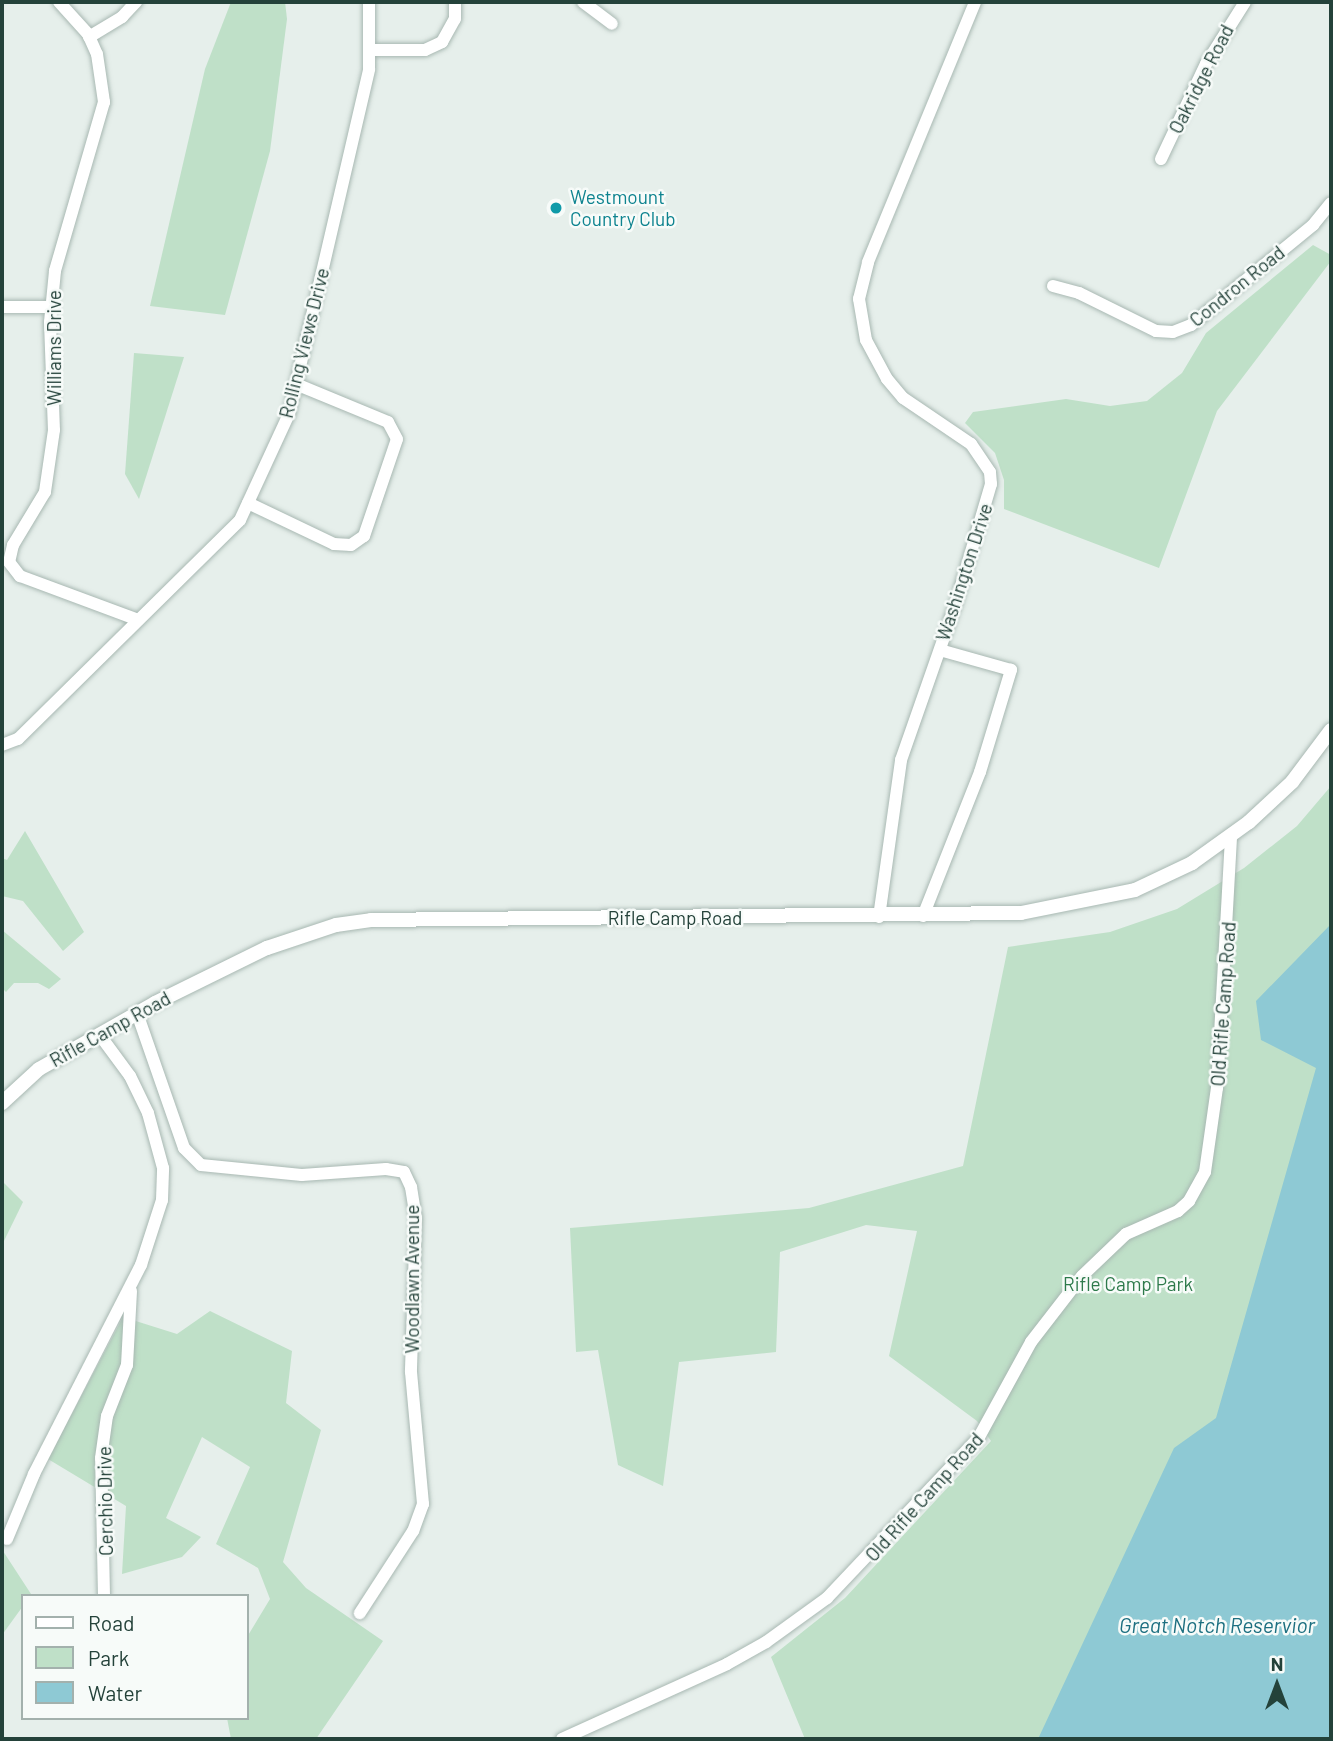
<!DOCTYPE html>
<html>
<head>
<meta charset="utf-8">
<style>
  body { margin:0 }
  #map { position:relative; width:1333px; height:1741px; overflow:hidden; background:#e6efeb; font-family:Barlow,sans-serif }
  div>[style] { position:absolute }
  .green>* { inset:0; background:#bfe0c8 }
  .water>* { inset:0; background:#8ec9d4 }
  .roads { filter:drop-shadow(0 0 2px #a8b8b2) drop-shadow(0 0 2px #a8b8b2) }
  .minor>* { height:12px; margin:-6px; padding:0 6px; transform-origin:6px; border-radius:6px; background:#fff }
  .tertiary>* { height:14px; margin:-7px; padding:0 7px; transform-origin:7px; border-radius:7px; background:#fff }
  .dots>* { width:19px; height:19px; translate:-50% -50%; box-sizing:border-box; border:4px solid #f7fbf9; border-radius:50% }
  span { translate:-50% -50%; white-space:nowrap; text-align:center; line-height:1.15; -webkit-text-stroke:5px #f7fbf9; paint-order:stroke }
  .street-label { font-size:19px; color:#24423a }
  .culture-label { font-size:19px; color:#0d838f }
  .left { translate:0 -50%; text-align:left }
  .park-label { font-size:19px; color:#2d7a4b }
  .water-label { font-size:21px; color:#1c6f80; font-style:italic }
  .frame { position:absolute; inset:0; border:4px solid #24423a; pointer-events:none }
  .legend { position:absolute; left:21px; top:1594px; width:228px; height:126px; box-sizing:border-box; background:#f7fbf9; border:2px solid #a3b1ad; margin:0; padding:9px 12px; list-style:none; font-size:21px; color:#24423a }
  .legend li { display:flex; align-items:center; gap:14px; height:35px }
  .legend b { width:35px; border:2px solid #a3b1ad }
  .north { position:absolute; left:1242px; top:1650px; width:70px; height:70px; -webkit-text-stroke:5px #f7fbf9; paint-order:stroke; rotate:0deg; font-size:19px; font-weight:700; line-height:28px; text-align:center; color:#24423a }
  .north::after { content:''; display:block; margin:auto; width:24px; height:32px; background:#24423a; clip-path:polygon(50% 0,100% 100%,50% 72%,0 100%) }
</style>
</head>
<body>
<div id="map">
  <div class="green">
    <i style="clip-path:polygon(231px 2px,285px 2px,287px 19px,270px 151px,225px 315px,150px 306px,205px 69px)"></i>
    <i style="clip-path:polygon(1313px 245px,1331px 255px,1331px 261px,1217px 411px,1159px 568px,1004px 509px,1004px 480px,995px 453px,965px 423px,973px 412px,1066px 399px,1110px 406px,1147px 401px,1182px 373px,1206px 333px)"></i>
    <i style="clip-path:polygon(134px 353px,184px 357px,139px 499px,125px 474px)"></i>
    <i style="clip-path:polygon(1331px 786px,1331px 1739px,805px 1739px,771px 1657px,845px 1598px,991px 1441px,977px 1421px,889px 1356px,917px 1231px,866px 1225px,780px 1252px,776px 1352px,679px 1362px,663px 1486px,618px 1465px,598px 1350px,576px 1352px,570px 1228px,809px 1208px,963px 1166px,1008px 947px,1110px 932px,1177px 909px,1244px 868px,1297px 826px)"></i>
    <i style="clip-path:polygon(25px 831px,84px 932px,63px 951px,23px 901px,2px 896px,2px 858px,7px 860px)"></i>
    <i style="clip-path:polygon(2px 931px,2px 930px,61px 979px,49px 989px,38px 983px,14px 983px,6px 992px,2px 988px)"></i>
    <i style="clip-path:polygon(2px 1181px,23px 1202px,2px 1245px)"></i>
    <i style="clip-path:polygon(210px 1311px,292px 1351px,286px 1403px,321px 1430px,283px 1562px,306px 1588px,383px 1641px,316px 1739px,231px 1739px,227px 1718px,247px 1718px,247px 1637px,270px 1599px,258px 1568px,216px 1544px,250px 1467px,202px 1437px,166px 1518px,201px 1537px,182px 1557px,122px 1574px,126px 1506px,48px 1459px,123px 1317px,177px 1334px)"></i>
    <i style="clip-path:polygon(3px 1551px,31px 1594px,23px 1596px,23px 1606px,2px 1635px)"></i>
  </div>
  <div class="water">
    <i style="clip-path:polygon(1331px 924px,1331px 1739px,1038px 1739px,1174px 1448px,1216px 1418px,1316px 1068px,1261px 1040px,1256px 1001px)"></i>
  </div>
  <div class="roads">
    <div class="minor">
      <i style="left:59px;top:2px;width:43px;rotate:47.8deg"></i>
      <i style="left:88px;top:34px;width:22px;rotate:66deg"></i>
      <i style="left:97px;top:54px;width:49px;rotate:81.7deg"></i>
      <i style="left:104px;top:102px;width:176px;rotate:106.2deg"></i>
      <i style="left:55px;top:271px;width:51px;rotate:95.6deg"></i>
      <i style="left:50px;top:322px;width:108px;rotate:87.9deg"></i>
      <i style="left:54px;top:430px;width:63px;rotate:98.3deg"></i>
      <i style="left:45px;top:492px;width:62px;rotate:121.1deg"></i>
      <i style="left:13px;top:545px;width:17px;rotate:103deg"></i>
      <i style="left:9px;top:562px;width:18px;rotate:52deg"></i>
      <i style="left:20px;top:576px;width:126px;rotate:20.4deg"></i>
      <i style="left:583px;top:2px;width:36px;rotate:37deg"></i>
      <i style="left:89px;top:37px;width:39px;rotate:-31deg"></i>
      <i style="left:122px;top:17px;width:21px;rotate:-47deg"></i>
      <i style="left:370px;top:50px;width:55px"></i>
      <i style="left:425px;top:50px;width:19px;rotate:-25deg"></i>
      <i style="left:442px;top:42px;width:26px;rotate:-61deg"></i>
      <i style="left:455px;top:19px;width:17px;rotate:-90deg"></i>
      <i style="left:1161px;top:159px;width:105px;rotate:-64.7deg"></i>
      <i style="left:1206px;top:64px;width:73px;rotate:-57.8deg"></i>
      <i style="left:1053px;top:286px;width:27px;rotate:15deg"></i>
      <i style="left:1079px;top:293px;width:86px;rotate:26.3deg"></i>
      <i style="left:1156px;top:331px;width:17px;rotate:3deg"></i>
      <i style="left:1173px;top:332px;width:19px;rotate:-21deg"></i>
      <i style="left:1191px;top:325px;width:158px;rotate:-39.3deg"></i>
      <i style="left:1313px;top:225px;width:28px;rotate:-51deg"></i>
      <i style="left:2px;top:307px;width:50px"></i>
      <i style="left:248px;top:503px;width:95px;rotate:25.5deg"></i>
      <i style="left:334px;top:544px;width:17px;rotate:3deg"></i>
      <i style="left:351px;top:545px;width:16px;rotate:-35deg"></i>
      <i style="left:364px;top:536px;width:102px;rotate:-71.2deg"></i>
      <i style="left:397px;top:439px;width:19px;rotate:-118deg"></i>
      <i style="left:388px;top:422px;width:100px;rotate:-157.6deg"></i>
      <i style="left:2px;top:745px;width:17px;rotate:-21deg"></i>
      <i style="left:18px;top:739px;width:312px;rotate:-44.6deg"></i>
      <i style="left:240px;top:520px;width:117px;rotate:-65.2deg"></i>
      <i style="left:289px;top:414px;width:354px;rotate:-76.9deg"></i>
      <i style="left:369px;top:69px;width:67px;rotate:-90deg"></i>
      <i style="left:923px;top:916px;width:155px;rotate:-68.4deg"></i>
      <i style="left:980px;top:772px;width:107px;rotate:-73.1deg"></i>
      <i style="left:1011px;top:670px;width:74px;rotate:-164.3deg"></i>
      <i style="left:879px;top:917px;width:159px;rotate:-82deg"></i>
      <i style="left:901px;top:760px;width:166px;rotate:-70.7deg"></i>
      <i style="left:956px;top:603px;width:124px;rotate:-73.6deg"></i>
      <i style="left:991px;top:484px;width:12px;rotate:-95deg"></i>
      <i style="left:990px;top:472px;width:34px;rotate:-124deg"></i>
      <i style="left:971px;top:444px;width:82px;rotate:-145.9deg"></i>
      <i style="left:903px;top:398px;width:25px;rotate:-130deg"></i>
      <i style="left:887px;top:379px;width:44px;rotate:-118.3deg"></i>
      <i style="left:866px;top:340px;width:42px;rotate:-99.7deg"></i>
      <i style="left:859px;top:299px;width:38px;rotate:-76deg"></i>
      <i style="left:868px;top:262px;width:281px;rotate:-67.6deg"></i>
      <i style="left:137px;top:1013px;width:143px;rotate:70.8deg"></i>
      <i style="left:184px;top:1148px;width:24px;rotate:45deg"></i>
      <i style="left:201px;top:1165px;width:101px;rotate:5.7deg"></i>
      <i style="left:302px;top:1175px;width:84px;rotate:-4.1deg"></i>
      <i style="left:386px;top:1169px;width:18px;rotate:9deg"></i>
      <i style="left:404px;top:1172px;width:17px;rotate:65deg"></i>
      <i style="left:411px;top:1187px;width:31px;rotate:81deg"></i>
      <i style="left:416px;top:1218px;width:154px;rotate:91.9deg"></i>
      <i style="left:411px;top:1372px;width:133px;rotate:84.8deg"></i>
      <i style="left:423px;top:1504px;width:29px;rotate:110deg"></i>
      <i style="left:413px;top:1531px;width:98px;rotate:122.9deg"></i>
      <i style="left:7px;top:1539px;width:70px;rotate:-67.4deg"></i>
      <i style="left:34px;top:1474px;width:235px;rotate:-62.9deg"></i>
      <i style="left:141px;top:1265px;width:68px;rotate:-72.1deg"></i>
      <i style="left:162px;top:1200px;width:32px;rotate:-88deg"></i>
      <i style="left:163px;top:1168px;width:57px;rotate:-105.3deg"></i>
      <i style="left:148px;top:1113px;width:41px;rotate:-115.9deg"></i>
      <i style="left:130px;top:1076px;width:52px;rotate:-126.4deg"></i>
      <i style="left:104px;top:1596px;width:138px;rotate:-91.2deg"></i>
      <i style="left:101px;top:1458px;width:42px;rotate:-81.9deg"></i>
      <i style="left:107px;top:1416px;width:55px;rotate:-68.6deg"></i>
      <i style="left:127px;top:1365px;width:74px;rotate:-86.9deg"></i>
      <i style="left:562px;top:1739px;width:181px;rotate:-24.4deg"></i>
      <i style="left:727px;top:1664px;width:45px;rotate:-29.4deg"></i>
      <i style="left:766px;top:1642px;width:75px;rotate:-35.8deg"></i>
      <i style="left:827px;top:1598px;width:221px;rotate:-46.6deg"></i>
      <i style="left:979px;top:1437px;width:108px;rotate:-61.3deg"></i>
      <i style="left:1031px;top:1342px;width:83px;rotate:-52.3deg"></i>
      <i style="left:1082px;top:1276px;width:61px;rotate:-43.7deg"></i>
      <i style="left:1126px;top:1234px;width:57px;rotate:-23.9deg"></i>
      <i style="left:1178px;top:1211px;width:15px;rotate:-42deg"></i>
      <i style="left:1189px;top:1201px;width:33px;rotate:-61deg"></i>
      <i style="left:1205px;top:1172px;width:85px;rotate:-81.9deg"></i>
      <i style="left:1217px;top:1088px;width:253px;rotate:-86.8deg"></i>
    </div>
    <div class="tertiary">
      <i style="left:2px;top:1103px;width:50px;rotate:-42.6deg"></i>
      <i style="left:39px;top:1069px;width:133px;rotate:-29.6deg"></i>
      <i style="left:155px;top:1003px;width:125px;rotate:-26.2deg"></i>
      <i style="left:267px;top:948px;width:73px;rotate:-18.4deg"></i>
      <i style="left:336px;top:925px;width:35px;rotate:-8deg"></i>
      <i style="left:371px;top:920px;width:650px;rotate:-0.62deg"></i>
      <i style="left:1021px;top:913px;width:116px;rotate:-11.4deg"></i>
      <i style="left:1135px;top:890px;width:63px;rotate:-25.3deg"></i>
      <i style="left:1192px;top:863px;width:70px;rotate:-35.7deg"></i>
      <i style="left:1249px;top:822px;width:59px;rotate:-42.9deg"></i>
      <i style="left:1292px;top:782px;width:65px;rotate:-53.1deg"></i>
    </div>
  </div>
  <div class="dots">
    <i style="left:556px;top:208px;background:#0f9aa8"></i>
  </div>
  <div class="street-label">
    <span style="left:1201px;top:79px;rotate:-63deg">Oakridge Road</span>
    <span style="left:1237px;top:286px;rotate:-39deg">Condron Road</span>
    <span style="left:304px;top:343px;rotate:-76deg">Rolling Views Drive</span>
    <span style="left:54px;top:348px;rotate:-90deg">Williams Drive</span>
    <span style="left:964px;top:572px;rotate:-72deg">Washington Drive</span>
    <span style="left:675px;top:918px">Rifle Camp Road</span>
    <span style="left:1223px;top:1004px;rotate:-86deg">Old Rifle Camp Road</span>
    <span style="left:110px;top:1029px;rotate:-29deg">Rifle Camp Road</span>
    <span style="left:412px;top:1279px;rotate:-90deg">Woodlawn Avenue</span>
    <span style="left:924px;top:1497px;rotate:-48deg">Old Rifle Camp Road</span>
    <span style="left:105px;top:1501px;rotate:-91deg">Cerchio Drive</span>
  </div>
  <div class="culture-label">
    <span class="left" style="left:570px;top:208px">Westmount<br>Country Club</span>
  </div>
  <div class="park-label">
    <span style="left:1128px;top:1284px">Rifle Camp Park</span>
  </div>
  <div class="water-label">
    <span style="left:1217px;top:1625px">Great Notch Reservior</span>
  </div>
  <div class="frame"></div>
  <ul class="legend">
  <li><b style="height:9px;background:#fff"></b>Road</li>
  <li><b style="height:19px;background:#bfe0c8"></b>Park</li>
  <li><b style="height:19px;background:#8ec9d4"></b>Water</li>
  </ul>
  <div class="north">N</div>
</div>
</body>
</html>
